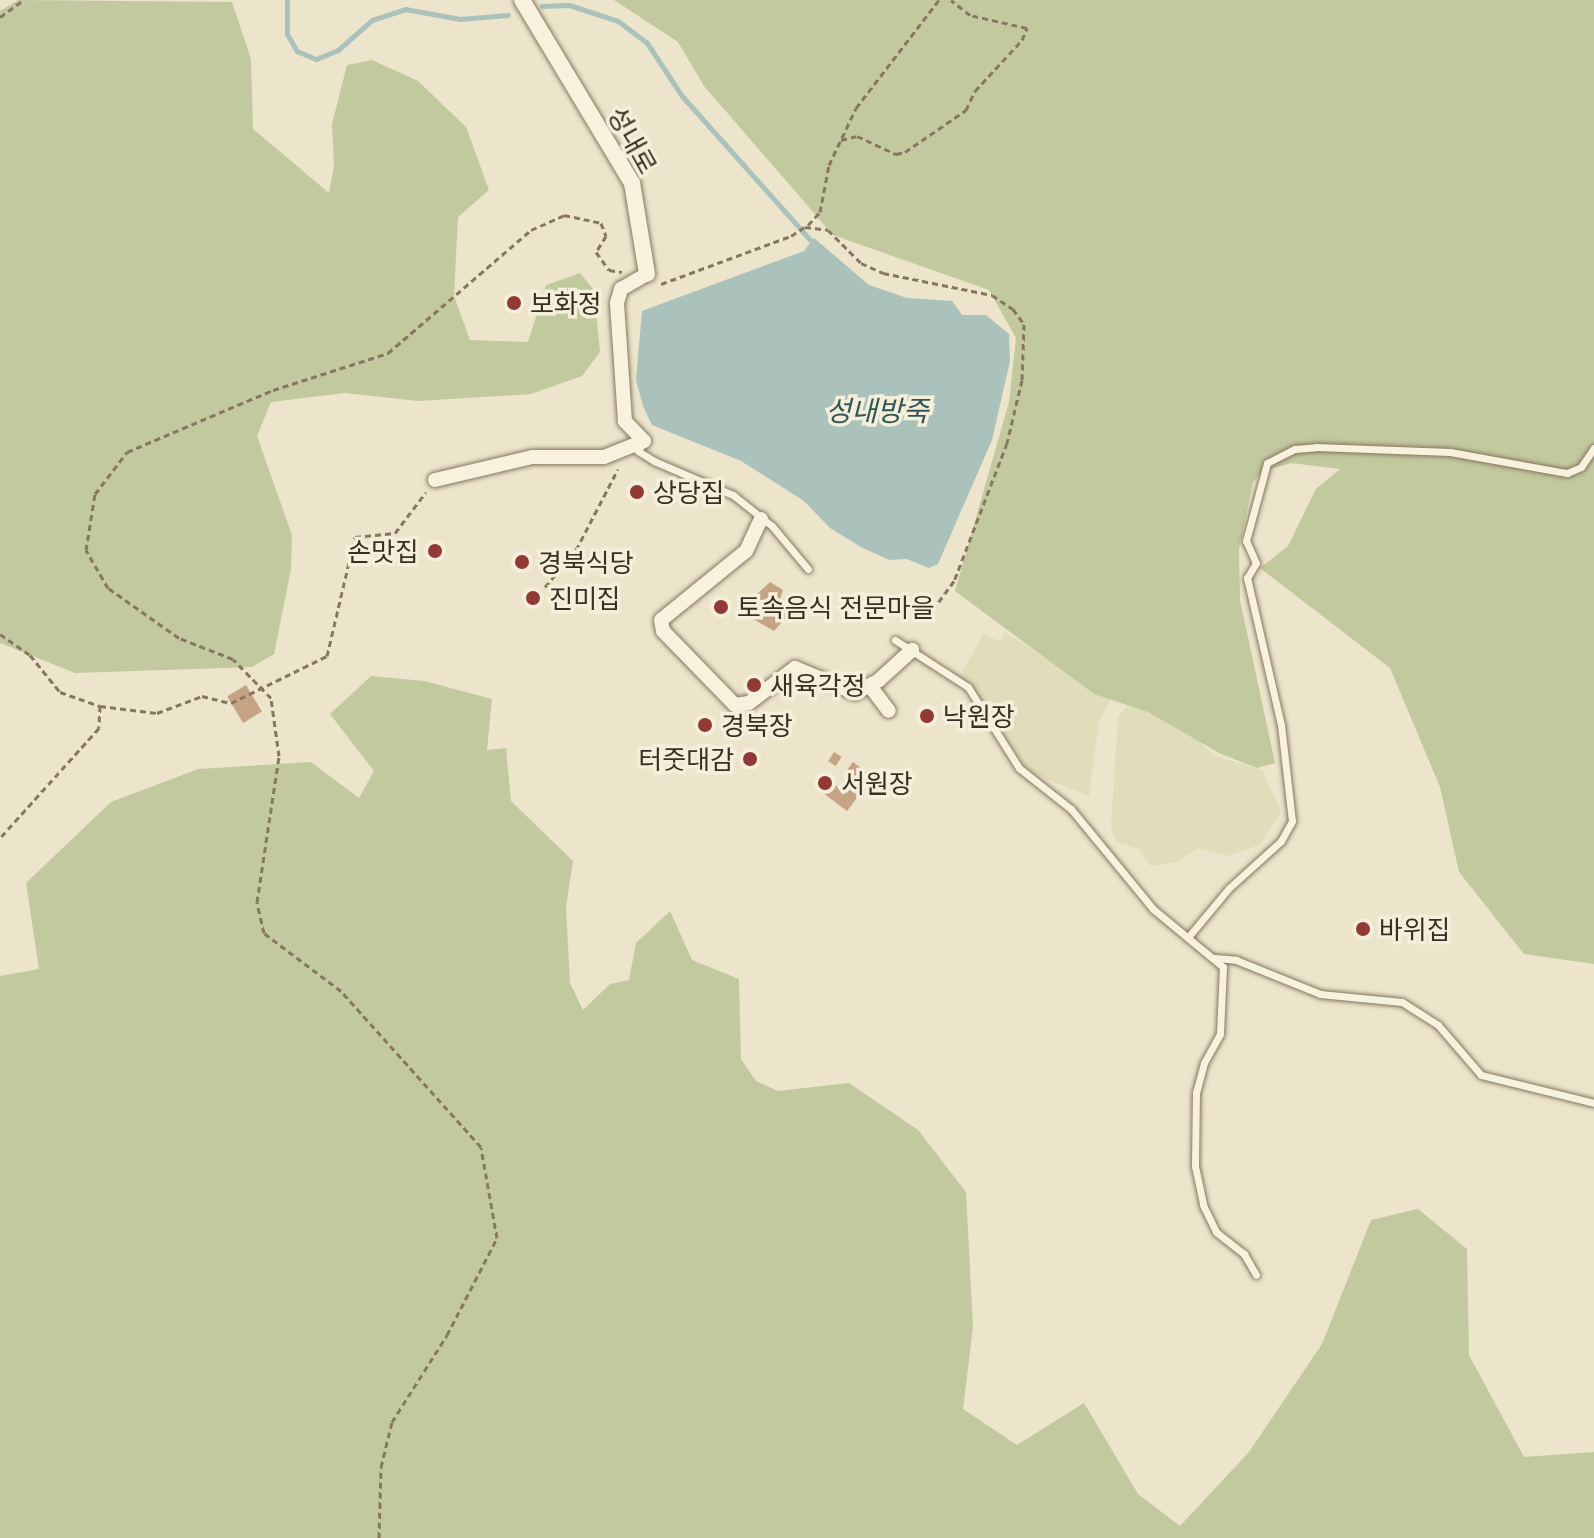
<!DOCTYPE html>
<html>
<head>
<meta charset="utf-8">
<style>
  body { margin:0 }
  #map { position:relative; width:1594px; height:1538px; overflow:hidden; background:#ece4cb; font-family:"Playfair Display","Noto Sans KR",serif }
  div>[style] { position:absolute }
  .farmland>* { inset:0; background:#e1dcb9 }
  .green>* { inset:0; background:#c2c99f }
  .water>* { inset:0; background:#abc1bb }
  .stream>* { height:5px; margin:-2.5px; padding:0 2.5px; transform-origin:2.5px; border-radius:2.5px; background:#abc1bb }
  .building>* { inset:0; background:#c6a384; transform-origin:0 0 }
  .path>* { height:3px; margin-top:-1.5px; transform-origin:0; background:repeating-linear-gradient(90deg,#877760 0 6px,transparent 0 10px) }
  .roads { filter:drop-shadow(0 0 2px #877760) drop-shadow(0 0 2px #877760) }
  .service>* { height:7px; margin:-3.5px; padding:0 3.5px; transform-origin:3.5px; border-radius:3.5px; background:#f7f1de }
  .minor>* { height:14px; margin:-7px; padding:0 7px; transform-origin:7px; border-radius:7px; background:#f7f1de }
  .tertiary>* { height:16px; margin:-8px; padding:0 8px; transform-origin:8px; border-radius:8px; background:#f7f1de }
  .dots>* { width:22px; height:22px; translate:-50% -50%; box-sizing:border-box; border:4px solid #f4eeda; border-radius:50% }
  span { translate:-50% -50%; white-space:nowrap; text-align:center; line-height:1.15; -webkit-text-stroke:7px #f4eeda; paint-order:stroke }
  .street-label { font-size:26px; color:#392f22 }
  .poi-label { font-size:26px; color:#392f22 }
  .left { translate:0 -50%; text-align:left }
  .right { translate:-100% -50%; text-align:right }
  .water-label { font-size:28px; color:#335757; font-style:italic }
</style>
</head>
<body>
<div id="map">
  <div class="farmland">
    <i style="clip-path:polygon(1005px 632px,1111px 699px,1099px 721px,1089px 796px,1028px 771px,986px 705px,957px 682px,983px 634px,1001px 642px)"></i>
    <i style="clip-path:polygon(1133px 699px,1191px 733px,1214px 756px,1262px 770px,1281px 811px,1261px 844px,1229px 856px,1199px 848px,1176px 862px,1151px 866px,1139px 849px,1116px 842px,1111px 827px,1118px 717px)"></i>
  </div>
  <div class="green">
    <i style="clip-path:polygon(18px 0,232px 2px,251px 59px,253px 129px,329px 193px,334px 166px,332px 124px,347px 65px,372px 60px,418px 81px,466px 127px,489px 190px,458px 217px,454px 296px,470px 340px,528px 342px,546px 285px,580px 273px,594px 290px,600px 352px,582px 376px,531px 394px,418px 401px,345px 393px,271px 402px,257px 436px,292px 535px,291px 569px,274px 654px,252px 667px,75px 673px,0 643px,0 11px)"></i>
    <i style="clip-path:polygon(614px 0,1594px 0,1594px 964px,1524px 954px,1459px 872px,1440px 787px,1390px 668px,1260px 568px,1288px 546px,1316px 489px,1340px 469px,1291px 463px,1263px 471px,1253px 482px,1239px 549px,1240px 600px,1275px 763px,1257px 768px,1221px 754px,1148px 712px,1094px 694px,955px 591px,1009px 402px,1016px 338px,989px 290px,833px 235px,704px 86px,678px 42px)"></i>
    <i style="clip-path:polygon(371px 676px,424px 681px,492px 699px,487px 750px,506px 748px,511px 801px,573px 861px,566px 907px,570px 983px,583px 1010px,610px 984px,629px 980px,636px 943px,670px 911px,692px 960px,739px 979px,741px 1059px,756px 1081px,778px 1091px,849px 1083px,918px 1130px,966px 1192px,973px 1327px,963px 1409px,1017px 1445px,1084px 1403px,1138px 1494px,1180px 1526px,1249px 1452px,1322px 1344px,1371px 1220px,1418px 1209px,1467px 1249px,1469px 1355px,1524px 1457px,1594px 1452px,1594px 1538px,0 1538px,0 976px,39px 969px,26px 883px,111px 802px,198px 769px,311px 762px,359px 798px,374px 771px,330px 714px)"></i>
  </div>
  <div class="water">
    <i style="clip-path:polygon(814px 238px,869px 285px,907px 298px,952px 301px,962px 315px,986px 315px,1009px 334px,1010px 361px,992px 440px,938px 564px,929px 568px,907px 559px,889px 560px,861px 547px,830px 528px,804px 501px,741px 461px,652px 425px,643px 406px,636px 380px,642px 311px,804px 251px)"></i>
  </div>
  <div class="stream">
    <i style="left:287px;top:0;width:34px;rotate:90deg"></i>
    <i style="left:287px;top:34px;width:20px;rotate:60deg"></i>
    <i style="left:297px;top:51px;width:21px;rotate:23deg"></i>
    <i style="left:316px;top:59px;width:24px;rotate:-22deg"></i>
    <i style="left:338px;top:50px;width:45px;rotate:-41.4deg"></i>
    <i style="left:372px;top:20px;width:35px;rotate:-18deg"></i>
    <i style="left:405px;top:9px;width:56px;rotate:10.3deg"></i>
    <i style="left:460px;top:19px;width:48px;rotate:-4.8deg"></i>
    <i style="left:542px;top:6px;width:27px;rotate:-2deg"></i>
    <i style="left:569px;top:5px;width:52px;rotate:18.1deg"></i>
    <i style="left:618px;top:21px;width:36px;rotate:37deg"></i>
    <i style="left:647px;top:43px;width:64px;rotate:56.6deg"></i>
    <i style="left:682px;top:96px;width:198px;rotate:48.3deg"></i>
  </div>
  <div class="building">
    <i style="clip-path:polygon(770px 582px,783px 590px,778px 605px,791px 612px,774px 631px,739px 611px)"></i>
    <i style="left:246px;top:685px;width:31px;height:22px;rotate:59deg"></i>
    <i style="left:834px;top:752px;width:9px;height:11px;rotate:32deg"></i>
    <i style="clip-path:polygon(853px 762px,873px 777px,847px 811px,815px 787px,823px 776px,847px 793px,858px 778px,847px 770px)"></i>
  </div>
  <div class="path">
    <i style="left:0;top:17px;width:29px;rotate:-36deg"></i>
    <i style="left:841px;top:140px;width:16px;rotate:-14deg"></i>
    <i style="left:857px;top:136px;width:43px;rotate:24.8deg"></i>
    <i style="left:896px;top:154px;width:9px;rotate:-13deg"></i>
    <i style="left:905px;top:152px;width:74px;rotate:-34.5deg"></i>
    <i style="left:966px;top:110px;width:21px;rotate:-65deg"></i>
    <i style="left:975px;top:91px;width:69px;rotate:-47.3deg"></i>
    <i style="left:1022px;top:40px;width:13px;rotate:-67deg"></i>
    <i style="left:1027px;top:28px;width:58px;rotate:-167.2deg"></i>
    <i style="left:970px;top:15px;width:24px;rotate:-142deg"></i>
    <i style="left:805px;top:227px;width:23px;rotate:7deg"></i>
    <i style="left:828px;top:230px;width:47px;rotate:45deg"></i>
    <i style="left:861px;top:263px;width:24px;rotate:24deg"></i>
    <i style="left:883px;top:273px;width:111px;rotate:11.4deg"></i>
    <i style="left:992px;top:295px;width:25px;rotate:34deg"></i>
    <i style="left:1013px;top:309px;width:19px;rotate:54deg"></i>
    <i style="left:1024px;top:324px;width:56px;rotate:92deg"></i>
    <i style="left:1022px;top:380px;width:65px;rotate:103.4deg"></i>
    <i style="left:1007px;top:443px;width:148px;rotate:111deg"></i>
    <i style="left:954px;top:581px;width:47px;rotate:126.4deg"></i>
    <i style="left:661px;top:284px;width:139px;rotate:-20.3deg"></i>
    <i style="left:791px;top:236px;width:20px;rotate:-33deg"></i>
    <i style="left:808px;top:225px;width:18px;rotate:-47deg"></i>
    <i style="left:820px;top:212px;width:48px;rotate:-79.2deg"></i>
    <i style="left:829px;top:165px;width:63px;rotate:-64.7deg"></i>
    <i style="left:856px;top:108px;width:136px;rotate:-52.5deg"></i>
    <i style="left:545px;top:587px;width:48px;rotate:-50deg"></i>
    <i style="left:576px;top:550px;width:91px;rotate:-62.6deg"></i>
    <i style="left:0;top:634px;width:37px;rotate:35deg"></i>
    <i style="left:30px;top:655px;width:48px;rotate:51deg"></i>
    <i style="left:60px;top:692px;width:42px;rotate:19.3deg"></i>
    <i style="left:100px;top:706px;width:22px;rotate:93deg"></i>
    <i style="left:99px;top:728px;width:148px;rotate:132deg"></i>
    <i style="left:100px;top:706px;width:57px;rotate:7deg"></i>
    <i style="left:157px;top:713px;width:48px;rotate:-20.7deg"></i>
    <i style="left:202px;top:696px;width:30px;rotate:14deg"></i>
    <i style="left:231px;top:703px;width:107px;rotate:-26.1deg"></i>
    <i style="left:327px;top:656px;width:122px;rotate:-76.8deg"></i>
    <i style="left:355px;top:537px;width:40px;rotate:-5.7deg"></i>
    <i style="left:395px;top:533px;width:51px;rotate:-52.9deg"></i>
    <i style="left:379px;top:1538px;width:71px;rotate:-88.4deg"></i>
    <i style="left:381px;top:1467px;width:46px;rotate:-76.3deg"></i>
    <i style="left:392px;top:1422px;width:103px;rotate:-57.7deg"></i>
    <i style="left:447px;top:1335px;width:109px;rotate:-62.7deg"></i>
    <i style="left:497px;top:1238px;width:92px;rotate:-100deg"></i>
    <i style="left:481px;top:1147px;width:210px;rotate:-131.9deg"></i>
    <i style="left:341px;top:991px;width:96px;rotate:-143deg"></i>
    <i style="left:264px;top:933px;width:32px;rotate:-103deg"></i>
    <i style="left:257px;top:902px;width:148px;rotate:-81.4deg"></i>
    <i style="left:279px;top:756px;width:59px;rotate:-97.9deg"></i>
    <i style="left:271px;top:698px;width:54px;rotate:-134.3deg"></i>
    <i style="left:233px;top:659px;width:58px;rotate:-158.7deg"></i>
    <i style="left:179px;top:638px;width:87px;rotate:-144.8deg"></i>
    <i style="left:108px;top:588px;width:44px;rotate:-120.1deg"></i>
    <i style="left:86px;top:550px;width:57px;rotate:-80.9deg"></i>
    <i style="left:95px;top:494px;width:53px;rotate:-52.7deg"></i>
    <i style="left:127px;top:452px;width:159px;rotate:-23deg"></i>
    <i style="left:273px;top:390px;width:121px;rotate:-17.8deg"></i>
    <i style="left:388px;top:353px;width:189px;rotate:-40.7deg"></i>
    <i style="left:531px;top:230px;width:36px;rotate:-24deg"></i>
    <i style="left:564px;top:215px;width:38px;rotate:12deg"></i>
    <i style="left:601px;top:223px;width:14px;rotate:69deg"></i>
    <i style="left:606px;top:236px;width:19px;rotate:122deg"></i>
    <i style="left:596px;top:252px;width:22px;rotate:54deg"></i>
    <i style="left:609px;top:270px;width:13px;rotate:9deg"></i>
  </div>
  <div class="roads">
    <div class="service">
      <i style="left:643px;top:443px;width:9px;rotate:122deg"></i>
      <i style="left:638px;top:451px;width:19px;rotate:32deg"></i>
      <i style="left:654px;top:461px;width:86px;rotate:23.3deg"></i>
      <i style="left:733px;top:495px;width:50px;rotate:38.5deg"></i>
      <i style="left:772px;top:526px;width:56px;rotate:50.1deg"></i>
      <i style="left:895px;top:640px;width:87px;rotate:32.8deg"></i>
      <i style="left:968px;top:687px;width:96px;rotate:57.8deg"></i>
      <i style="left:1019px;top:768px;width:66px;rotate:38.3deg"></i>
      <i style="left:1071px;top:809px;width:129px;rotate:50.6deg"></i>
      <i style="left:1153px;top:909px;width:91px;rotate:39.6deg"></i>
      <i style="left:1223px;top:967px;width:67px;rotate:92.6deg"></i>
      <i style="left:1220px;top:1034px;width:33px;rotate:119deg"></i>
      <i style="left:1204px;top:1063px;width:30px;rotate:105deg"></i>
      <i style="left:1196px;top:1092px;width:74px;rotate:90.8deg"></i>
      <i style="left:1195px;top:1166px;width:40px;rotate:78deg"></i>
      <i style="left:1203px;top:1205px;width:30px;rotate:64deg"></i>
      <i style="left:1216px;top:1232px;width:36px;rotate:38deg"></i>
      <i style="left:1244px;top:1254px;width:24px;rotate:60deg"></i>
      <i style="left:1189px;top:936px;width:62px;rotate:-50.2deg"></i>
      <i style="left:1229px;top:888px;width:70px;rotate:-42.1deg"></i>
      <i style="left:1281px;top:841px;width:23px;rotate:-61deg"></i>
      <i style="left:1292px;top:821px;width:97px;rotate:-96.5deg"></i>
      <i style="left:1281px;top:725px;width:151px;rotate:-103deg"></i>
      <i style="left:1247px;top:578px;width:17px;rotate:-59deg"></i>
      <i style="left:1256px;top:563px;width:24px;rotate:-114deg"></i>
      <i style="left:1246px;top:541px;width:81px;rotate:-74.9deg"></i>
      <i style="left:1267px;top:463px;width:31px;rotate:-27deg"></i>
      <i style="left:1295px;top:449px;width:21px;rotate:-5deg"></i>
      <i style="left:1316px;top:447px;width:134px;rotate:2.1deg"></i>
      <i style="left:1450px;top:452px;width:119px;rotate:10.2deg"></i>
      <i style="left:1567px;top:473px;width:15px;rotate:-23deg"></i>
      <i style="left:1581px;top:467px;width:23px;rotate:-56deg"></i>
      <i style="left:1215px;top:958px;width:21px;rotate:5deg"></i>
      <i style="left:1236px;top:960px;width:91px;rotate:22deg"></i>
      <i style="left:1320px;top:994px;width:82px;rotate:5.6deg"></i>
      <i style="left:1402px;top:1002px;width:43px;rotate:32.6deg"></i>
      <i style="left:1438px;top:1025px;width:66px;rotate:49.3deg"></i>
      <i style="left:1481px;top:1075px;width:116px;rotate:13.9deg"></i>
    </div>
    <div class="minor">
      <i style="left:435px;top:480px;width:100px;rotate:-13.3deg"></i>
      <i style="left:532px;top:457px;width:72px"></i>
      <i style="left:604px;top:457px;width:43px;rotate:-21.8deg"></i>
      <i style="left:644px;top:441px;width:28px;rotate:-134deg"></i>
      <i style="left:625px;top:421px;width:118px;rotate:-93.9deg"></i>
      <i style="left:617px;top:303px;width:15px;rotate:-74deg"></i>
      <i style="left:621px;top:289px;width:30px;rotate:-30deg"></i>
      <i style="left:761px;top:519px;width:35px;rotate:115deg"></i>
      <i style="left:746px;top:551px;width:109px;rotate:140.9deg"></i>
      <i style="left:661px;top:620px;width:11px;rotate:80deg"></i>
      <i style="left:663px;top:631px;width:103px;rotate:45.8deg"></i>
      <i style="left:735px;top:705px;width:14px;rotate:-8deg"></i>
      <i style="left:749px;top:703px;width:58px;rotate:-37.3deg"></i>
      <i style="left:795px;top:668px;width:65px;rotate:22.6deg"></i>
      <i style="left:855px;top:693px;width:27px;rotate:-28deg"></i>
      <i style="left:879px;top:680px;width:45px;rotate:-42.3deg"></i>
      <i style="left:870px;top:686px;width:31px;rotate:53deg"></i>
    </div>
    <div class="tertiary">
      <i style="left:522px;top:0;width:214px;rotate:59deg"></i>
      <i style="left:632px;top:183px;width:92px;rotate:80.6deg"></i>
    </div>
  </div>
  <div class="dots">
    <i style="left:514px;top:303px;background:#913935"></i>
    <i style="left:637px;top:492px;background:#913935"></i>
    <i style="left:435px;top:551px;background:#913935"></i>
    <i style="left:522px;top:562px;background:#913935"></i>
    <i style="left:533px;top:598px;background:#913935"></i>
    <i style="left:721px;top:607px;background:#913935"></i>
    <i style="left:754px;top:685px;background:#913935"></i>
    <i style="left:927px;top:716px;background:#913935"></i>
    <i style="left:705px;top:725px;background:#913935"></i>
    <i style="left:750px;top:759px;background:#913935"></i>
    <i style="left:825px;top:783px;background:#913935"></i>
    <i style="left:1363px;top:929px;background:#913935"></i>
  </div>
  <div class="street-label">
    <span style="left:633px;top:140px;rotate:61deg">성내로</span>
  </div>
  <div class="poi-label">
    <span class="left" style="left:530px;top:303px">보화정</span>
    <span class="left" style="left:653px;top:492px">상당집</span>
    <span class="right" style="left:419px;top:551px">손맛집</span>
    <span class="left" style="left:538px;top:562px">경북식당</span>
    <span class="left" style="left:549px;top:598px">진미집</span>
    <span class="left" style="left:737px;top:607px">토속음식 전문마을</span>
    <span class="left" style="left:770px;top:685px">새육각정</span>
    <span class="left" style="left:943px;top:716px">낙원장</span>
    <span class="left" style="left:721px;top:725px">경북장</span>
    <span class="right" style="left:734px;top:759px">터줏대감</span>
    <span class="left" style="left:841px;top:783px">서원장</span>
    <span class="left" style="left:1379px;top:929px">바위집</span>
  </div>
  <div class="water-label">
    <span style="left:877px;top:410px">성내방죽</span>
  </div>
</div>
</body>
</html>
